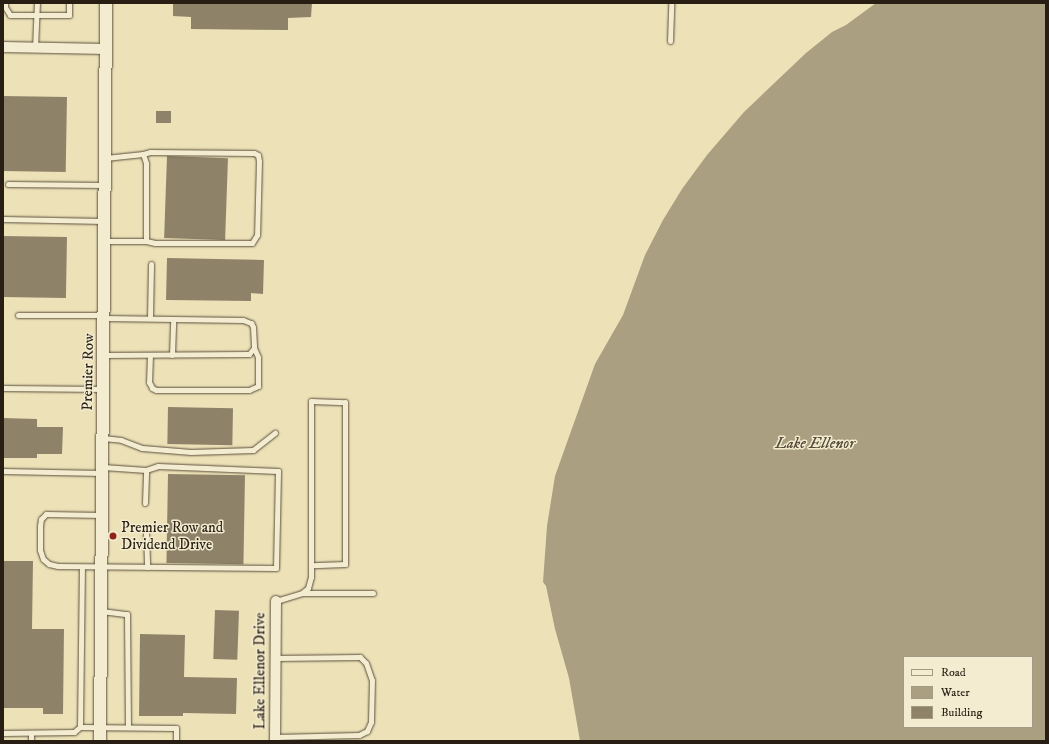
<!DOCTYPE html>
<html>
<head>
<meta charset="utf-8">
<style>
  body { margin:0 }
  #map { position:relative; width:1049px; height:744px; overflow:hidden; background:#ede1b7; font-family:"IM FELL DW Pica",serif }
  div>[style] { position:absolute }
  .water>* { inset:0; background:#aa9f80 }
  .building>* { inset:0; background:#8e8369; transform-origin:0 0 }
  .roads { filter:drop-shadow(0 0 1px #594f3d) drop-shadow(0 0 1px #594f3d) }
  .service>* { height:5px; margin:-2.5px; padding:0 2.5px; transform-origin:2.5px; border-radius:2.5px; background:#f3ecd0 }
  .minor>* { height:10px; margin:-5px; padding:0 5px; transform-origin:5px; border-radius:5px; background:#f3ecd0 }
  .tertiary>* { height:12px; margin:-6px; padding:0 6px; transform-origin:6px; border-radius:6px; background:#f3ecd0 }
  .dots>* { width:11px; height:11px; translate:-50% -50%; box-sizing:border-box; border:2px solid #f3ecd0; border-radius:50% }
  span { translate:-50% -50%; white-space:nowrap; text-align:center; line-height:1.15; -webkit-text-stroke:3px #f3ecd0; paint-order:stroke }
  .street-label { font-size:15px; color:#281e14 }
  .poi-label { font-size:15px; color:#281e14 }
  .left { translate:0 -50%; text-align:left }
  .water-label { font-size:16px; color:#564b3a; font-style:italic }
  .frame { position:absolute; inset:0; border:4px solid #281e14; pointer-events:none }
  .legend { position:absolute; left:903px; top:656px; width:130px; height:72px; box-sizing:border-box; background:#f3ecd0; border:1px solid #a29a85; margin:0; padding:5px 7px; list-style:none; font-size:12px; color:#281e14 }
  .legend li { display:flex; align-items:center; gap:8px; height:20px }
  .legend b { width:20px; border:1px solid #a29a85 }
</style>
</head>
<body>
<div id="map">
  <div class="water">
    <i style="clip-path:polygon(evenodd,876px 3px,1046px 3px,1046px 741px,580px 741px,569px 678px,555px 629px,546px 586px,543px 582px,547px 526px,555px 476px,595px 364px,623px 315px,645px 255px,663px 220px,682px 189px,707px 155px,744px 112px,806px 53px,832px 32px,846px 25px,876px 3px,904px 657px,1032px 657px,1032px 727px,904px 727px,904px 657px)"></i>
  </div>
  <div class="building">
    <i style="clip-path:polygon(173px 3px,312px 3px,311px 17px,288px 18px,288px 30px,191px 29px,191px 17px,173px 16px)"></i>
    <i style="left:3px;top:96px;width:64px;height:75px;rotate:1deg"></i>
    <i style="left:156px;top:111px;width:15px;height:12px"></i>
    <i style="left:167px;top:156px;width:61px;height:82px;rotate:2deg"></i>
    <i style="left:3px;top:236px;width:64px;height:61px;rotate:1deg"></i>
    <i style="clip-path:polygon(167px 258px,264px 260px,263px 294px,251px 293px,251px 301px,166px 300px)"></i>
    <i style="left:168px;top:407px;width:65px;height:37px;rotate:1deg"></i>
    <i style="clip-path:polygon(3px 418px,37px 419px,37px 427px,63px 427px,62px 454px,37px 454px,37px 458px,3px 458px)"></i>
    <i style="left:168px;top:474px;width:77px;height:89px;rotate:1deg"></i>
    <i style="clip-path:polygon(3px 561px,33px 561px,32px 629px,64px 629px,63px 714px,43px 714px,43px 708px,3px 708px)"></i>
    <i style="left:215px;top:610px;width:24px;height:49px;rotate:2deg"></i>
    <i style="clip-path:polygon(140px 634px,185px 635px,184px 677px,237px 678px,236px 714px,183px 713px,183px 716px,139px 716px)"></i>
  </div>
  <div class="roads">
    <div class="service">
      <i style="left:5px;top:3px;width:4px;rotate:90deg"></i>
      <i style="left:5px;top:7px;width:9px;rotate:58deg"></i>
      <i style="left:10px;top:15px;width:59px"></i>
      <i style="left:69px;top:15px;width:12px;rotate:-90deg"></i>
      <i style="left:670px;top:41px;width:38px;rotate:-88deg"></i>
      <i style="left:35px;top:48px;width:45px;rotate:-87.5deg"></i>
      <i style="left:143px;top:154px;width:7px;rotate:-16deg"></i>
      <i style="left:150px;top:152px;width:104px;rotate:0.6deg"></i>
      <i style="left:254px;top:153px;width:4px;rotate:27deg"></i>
      <i style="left:258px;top:155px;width:6px;rotate:81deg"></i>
      <i style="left:259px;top:161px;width:74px;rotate:91.5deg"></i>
      <i style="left:257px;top:235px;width:9px;rotate:122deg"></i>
      <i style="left:252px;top:243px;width:97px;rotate:180deg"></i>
      <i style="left:155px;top:243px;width:9px;rotate:-167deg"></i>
      <i style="left:8px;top:184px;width:96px;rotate:0.6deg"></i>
      <i style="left:3px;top:219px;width:101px;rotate:1.1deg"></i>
      <i style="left:105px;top:241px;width:41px"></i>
      <i style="left:146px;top:241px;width:78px;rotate:-90deg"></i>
      <i style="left:146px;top:163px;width:9px;rotate:-108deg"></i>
      <i style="left:143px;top:154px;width:38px;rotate:174deg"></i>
      <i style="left:18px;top:315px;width:80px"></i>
      <i style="left:98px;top:315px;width:7px;rotate:27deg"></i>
      <i style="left:104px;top:318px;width:139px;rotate:0.8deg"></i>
      <i style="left:243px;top:320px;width:9px;rotate:21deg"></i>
      <i style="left:251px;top:323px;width:4px;rotate:63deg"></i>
      <i style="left:253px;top:327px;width:21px;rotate:87deg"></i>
      <i style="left:254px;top:348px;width:8px;rotate:130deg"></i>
      <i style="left:249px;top:354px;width:145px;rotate:179.6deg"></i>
      <i style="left:150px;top:318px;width:54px;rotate:-88.9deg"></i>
      <i style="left:150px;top:355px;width:27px;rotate:92deg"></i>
      <i style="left:149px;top:382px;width:7px;rotate:63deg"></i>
      <i style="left:152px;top:388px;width:4px;rotate:27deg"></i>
      <i style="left:156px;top:390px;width:93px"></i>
      <i style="left:249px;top:390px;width:10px;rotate:-24deg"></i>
      <i style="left:258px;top:386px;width:29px;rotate:-90deg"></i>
      <i style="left:258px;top:357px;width:10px;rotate:-114deg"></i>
      <i style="left:172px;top:355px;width:36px;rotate:-88deg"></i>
      <i style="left:4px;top:388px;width:99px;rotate:0.6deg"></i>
      <i style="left:103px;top:438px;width:18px;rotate:6deg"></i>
      <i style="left:121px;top:440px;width:22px;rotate:21deg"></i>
      <i style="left:142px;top:448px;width:49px;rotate:4.7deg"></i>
      <i style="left:191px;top:452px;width:62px;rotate:-1.8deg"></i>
      <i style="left:253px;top:450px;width:28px;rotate:-38deg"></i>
      <i style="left:3px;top:471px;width:99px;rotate:1.2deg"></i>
      <i style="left:145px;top:503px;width:33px;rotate:-88deg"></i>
      <i style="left:102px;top:515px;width:56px;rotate:-179deg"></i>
      <i style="left:46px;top:514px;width:7px;rotate:135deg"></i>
      <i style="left:41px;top:519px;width:7px;rotate:98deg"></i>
      <i style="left:40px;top:526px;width:24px;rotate:90deg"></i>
      <i style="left:40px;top:550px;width:9px;rotate:72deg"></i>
      <i style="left:43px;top:559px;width:8px;rotate:40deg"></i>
      <i style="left:49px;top:564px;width:9px;rotate:13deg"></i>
      <i style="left:58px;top:566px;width:218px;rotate:0.5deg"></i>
      <i style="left:276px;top:568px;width:97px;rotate:-88.8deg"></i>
      <i style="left:278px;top:471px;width:120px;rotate:-177.6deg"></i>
      <i style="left:158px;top:466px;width:13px;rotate:162deg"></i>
      <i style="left:146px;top:470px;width:43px;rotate:-176deg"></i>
      <i style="left:146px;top:533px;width:34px;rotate:88deg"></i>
      <i style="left:303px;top:593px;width:70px"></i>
      <i style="left:276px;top:601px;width:27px;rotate:-17deg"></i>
      <i style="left:302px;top:593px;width:8px;rotate:-40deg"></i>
      <i style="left:308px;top:588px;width:11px;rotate:-75deg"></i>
      <i style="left:311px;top:577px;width:176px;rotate:-90deg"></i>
      <i style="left:311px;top:401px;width:34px;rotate:2deg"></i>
      <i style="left:345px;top:402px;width:162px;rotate:90deg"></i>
      <i style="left:345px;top:564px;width:33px;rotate:178deg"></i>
      <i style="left:101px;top:611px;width:26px;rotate:7deg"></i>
      <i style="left:127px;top:614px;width:113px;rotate:89.5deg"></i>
      <i style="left:275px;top:658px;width:85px;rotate:-0.7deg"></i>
      <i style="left:360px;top:657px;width:8px;rotate:45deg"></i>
      <i style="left:366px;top:663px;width:18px;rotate:71deg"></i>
      <i style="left:372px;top:680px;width:42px;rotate:91.4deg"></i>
      <i style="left:371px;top:722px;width:10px;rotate:114deg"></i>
      <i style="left:367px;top:731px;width:9px;rotate:153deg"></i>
      <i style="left:359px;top:735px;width:84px;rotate:178.6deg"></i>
      <i style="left:80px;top:727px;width:96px;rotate:0.6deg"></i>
      <i style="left:176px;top:728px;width:13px;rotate:90deg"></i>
      <i style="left:3px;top:733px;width:71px;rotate:-0.8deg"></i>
      <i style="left:74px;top:732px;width:8px;rotate:-40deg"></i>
      <i style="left:80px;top:727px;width:160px;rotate:-89.3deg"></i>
      <i style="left:31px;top:733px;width:8px;rotate:90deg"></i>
    </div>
    <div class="minor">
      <i style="left:3px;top:47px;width:103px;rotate:1.1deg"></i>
      <i style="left:275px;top:741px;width:140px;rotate:-89.6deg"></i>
    </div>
    <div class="tertiary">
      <i style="left:100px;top:741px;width:738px;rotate:-89.53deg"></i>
    </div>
  </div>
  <div class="dots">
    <i style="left:113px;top:536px;background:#8f2418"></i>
  </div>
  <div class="street-label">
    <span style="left:88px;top:372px;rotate:-89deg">Premier Row</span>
    <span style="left:260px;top:671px;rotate:-90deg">Lake Ellenor Drive</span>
  </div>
  <div class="poi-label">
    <span class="left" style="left:121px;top:536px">Premier Row and<br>Dividend Drive</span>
  </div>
  <div class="water-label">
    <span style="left:815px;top:443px">Lake Ellenor</span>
  </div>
  <div class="frame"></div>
  <ul class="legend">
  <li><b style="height:5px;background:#f3ecd0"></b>Road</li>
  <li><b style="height:11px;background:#aa9f80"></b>Water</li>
  <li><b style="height:11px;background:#8e8369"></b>Building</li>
  </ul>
</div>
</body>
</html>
